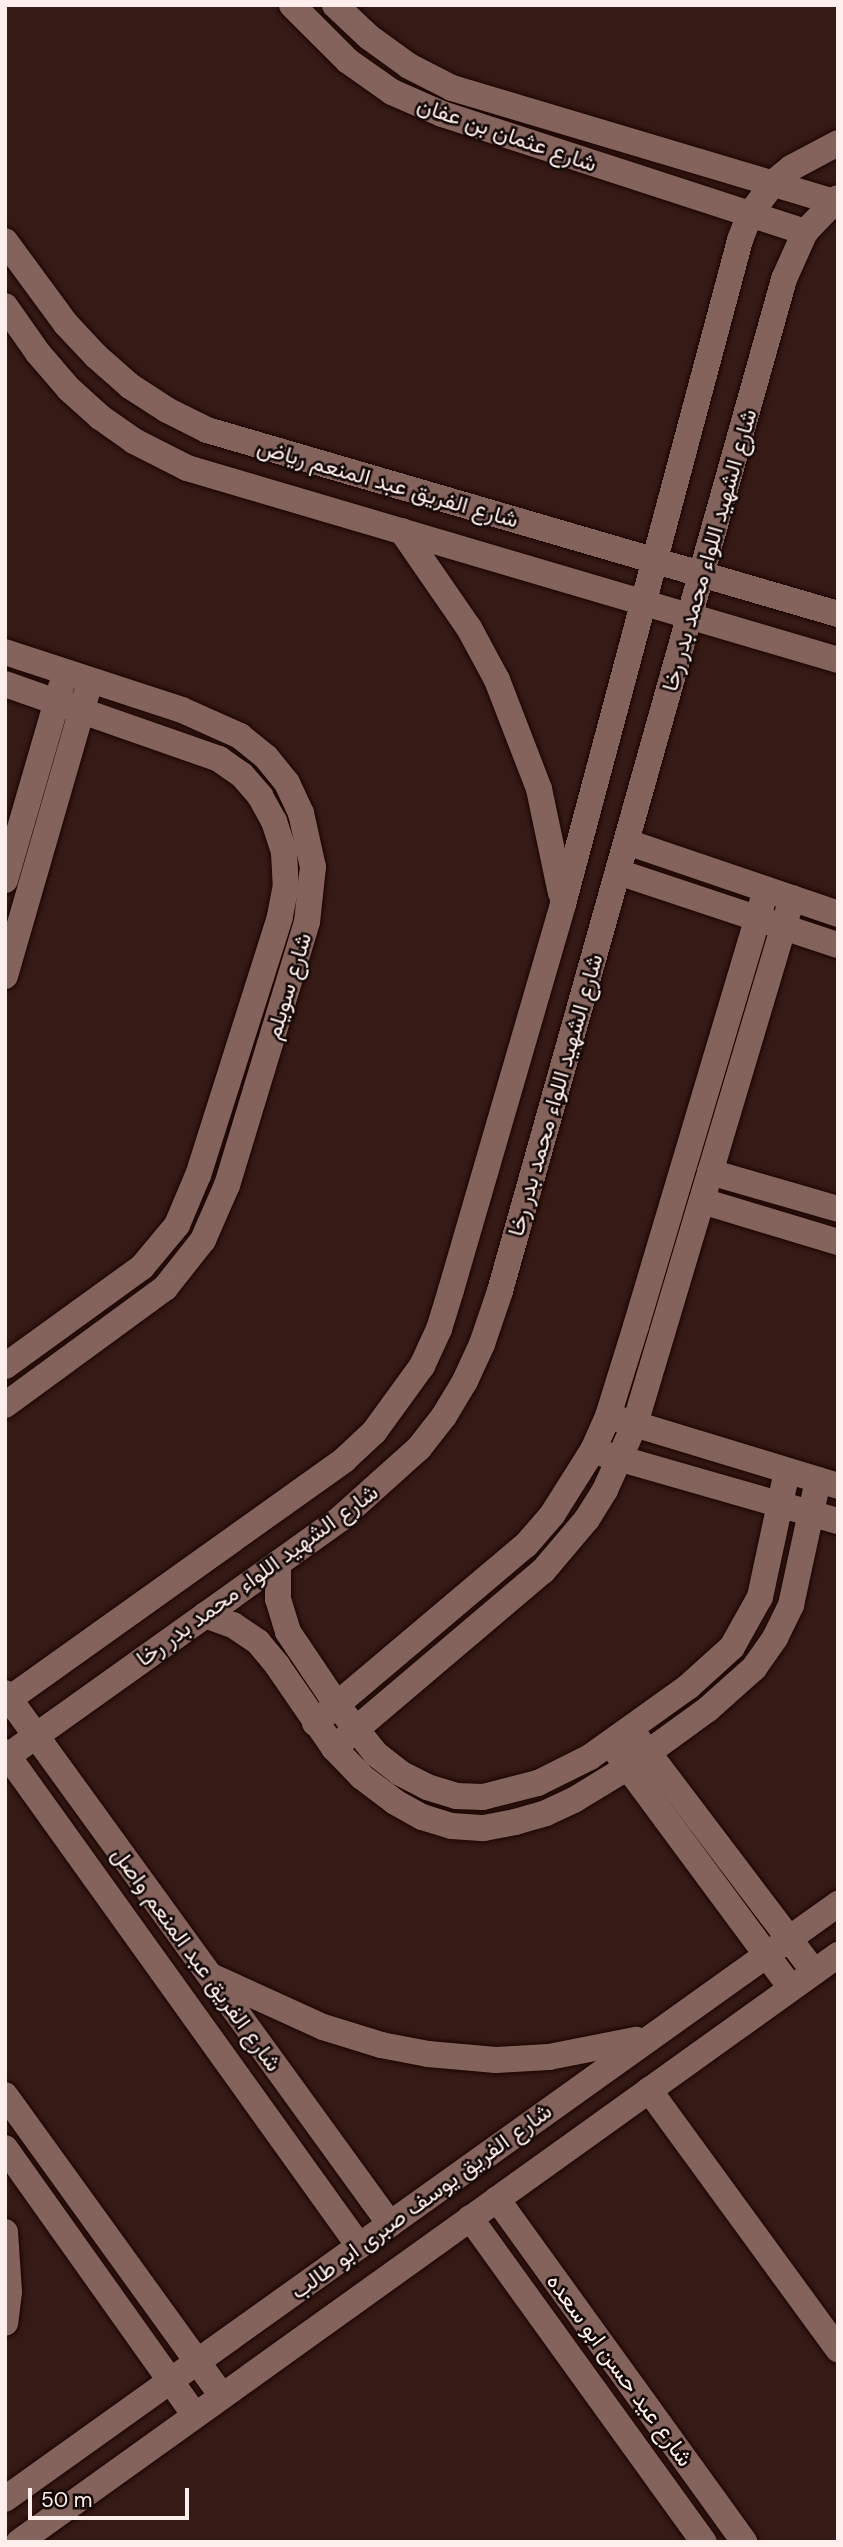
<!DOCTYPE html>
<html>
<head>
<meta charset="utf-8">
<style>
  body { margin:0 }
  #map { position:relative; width:843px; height:2547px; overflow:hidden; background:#351a15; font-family:"DM Sans",Vazirmatn,sans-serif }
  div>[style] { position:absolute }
  .roads { filter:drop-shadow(0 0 2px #1b0402) drop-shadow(0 0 2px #1b0402) }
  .minor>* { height:26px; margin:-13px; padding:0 13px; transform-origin:13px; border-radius:13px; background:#83635c }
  span { translate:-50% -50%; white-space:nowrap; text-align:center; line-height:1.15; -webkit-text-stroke:5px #140806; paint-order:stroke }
  .street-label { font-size:23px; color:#feefec }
  .frame { position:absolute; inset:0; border:7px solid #feefec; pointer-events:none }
  .scale { position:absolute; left:28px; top:2488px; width:161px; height:32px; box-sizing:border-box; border:4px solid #feefec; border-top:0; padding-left:9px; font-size:21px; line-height:24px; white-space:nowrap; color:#feefec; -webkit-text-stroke:5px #140806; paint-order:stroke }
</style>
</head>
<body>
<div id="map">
  <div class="roads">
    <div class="minor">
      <i style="left:292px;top:5px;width:79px;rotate:45deg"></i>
      <i style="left:348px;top:61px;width:54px;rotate:35.2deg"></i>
      <i style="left:392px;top:92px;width:55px;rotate:23.7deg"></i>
      <i style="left:442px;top:114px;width:382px;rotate:18deg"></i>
      <i style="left:335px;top:5px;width:47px;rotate:43.3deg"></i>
      <i style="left:369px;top:37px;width:49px;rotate:35.9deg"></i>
      <i style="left:409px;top:66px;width:48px;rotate:27.1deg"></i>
      <i style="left:452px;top:88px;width:396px;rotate:16.6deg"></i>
      <i style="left:5px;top:241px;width:103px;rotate:53.7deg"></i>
      <i style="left:66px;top:324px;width:44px;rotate:46.8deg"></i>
      <i style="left:96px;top:356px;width:45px;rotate:41.4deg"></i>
      <i style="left:130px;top:386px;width:44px;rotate:33deg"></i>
      <i style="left:167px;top:410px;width:45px;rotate:26.6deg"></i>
      <i style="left:207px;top:430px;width:657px;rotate:16.26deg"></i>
      <i style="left:5px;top:306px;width:57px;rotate:54.9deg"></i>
      <i style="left:38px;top:353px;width:48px;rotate:49.3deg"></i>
      <i style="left:69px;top:389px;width:42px;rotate:42.1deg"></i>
      <i style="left:100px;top:417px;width:42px;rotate:35.2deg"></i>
      <i style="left:134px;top:441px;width:59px;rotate:27deg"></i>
      <i style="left:187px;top:468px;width:679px;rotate:16.43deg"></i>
      <i style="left:402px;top:531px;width:118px;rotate:55.4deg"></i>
      <i style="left:469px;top:628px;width:59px;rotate:61.7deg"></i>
      <i style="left:497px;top:680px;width:117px;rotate:68.9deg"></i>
      <i style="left:539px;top:789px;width:106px;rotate:78.1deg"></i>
      <i style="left:5px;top:652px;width:186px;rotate:18.1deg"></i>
      <i style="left:182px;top:710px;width:64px;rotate:24.1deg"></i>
      <i style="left:240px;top:736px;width:33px;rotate:39deg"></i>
      <i style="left:266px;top:757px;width:33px;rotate:51deg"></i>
      <i style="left:287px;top:783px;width:33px;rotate:65deg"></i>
      <i style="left:301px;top:813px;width:55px;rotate:77.5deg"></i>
      <i style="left:313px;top:867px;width:55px;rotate:96.2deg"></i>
      <i style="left:307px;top:922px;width:275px;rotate:106.9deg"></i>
      <i style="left:227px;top:1185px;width:60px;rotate:113.6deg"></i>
      <i style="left:203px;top:1240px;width:61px;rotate:128.4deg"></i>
      <i style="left:165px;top:1288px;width:198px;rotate:143.8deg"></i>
      <i style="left:5px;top:684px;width:227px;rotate:19.3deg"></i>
      <i style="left:219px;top:759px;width:28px;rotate:35deg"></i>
      <i style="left:242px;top:775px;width:28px;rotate:49deg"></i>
      <i style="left:260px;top:796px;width:29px;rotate:61deg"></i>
      <i style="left:274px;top:821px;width:33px;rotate:72deg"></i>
      <i style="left:284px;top:852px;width:33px;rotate:87deg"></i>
      <i style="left:286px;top:885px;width:33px;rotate:101deg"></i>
      <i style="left:280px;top:917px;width:271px;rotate:107.6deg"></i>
      <i style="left:198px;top:1175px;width:54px;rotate:112.8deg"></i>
      <i style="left:177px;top:1225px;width:55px;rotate:129.8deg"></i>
      <i style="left:142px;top:1267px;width:169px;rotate:144.1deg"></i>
      <i style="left:627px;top:842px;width:223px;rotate:18.8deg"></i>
      <i style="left:618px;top:872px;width:232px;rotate:18.4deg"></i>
      <i style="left:5px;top:880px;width:201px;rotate:-73.8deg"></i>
      <i style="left:5px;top:976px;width:296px;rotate:-73.9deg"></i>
      <i style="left:710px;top:1172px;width:133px;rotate:16.1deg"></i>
      <i style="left:702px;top:1201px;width:142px;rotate:16.8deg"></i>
      <i style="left:618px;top:1419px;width:230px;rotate:16.9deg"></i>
      <i style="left:604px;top:1454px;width:243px;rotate:16deg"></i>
      <i style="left:278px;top:1563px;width:36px;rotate:90deg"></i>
      <i style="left:278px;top:1599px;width:34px;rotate:73deg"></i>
      <i style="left:288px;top:1632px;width:88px;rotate:56.1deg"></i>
      <i style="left:337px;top:1705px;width:63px;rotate:51.5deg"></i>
      <i style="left:376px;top:1754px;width:31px;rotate:38deg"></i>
      <i style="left:400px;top:1773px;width:30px;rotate:27deg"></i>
      <i style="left:427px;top:1787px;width:30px;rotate:17deg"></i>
      <i style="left:456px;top:1796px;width:27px;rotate:2deg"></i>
      <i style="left:483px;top:1797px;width:57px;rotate:-14.3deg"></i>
      <i style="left:538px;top:1783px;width:58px;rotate:-26.6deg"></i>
      <i style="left:590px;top:1757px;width:122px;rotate:-35.6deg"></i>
      <i style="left:689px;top:1686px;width:58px;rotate:-42.2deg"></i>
      <i style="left:732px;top:1647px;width:57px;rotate:-60.8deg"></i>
      <i style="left:760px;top:1597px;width:129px;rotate:-77.9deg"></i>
      <i style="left:205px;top:1615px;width:30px;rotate:20deg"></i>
      <i style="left:233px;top:1625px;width:30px;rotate:34deg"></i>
      <i style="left:258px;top:1642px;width:30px;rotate:50deg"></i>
      <i style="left:277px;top:1665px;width:101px;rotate:55.5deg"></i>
      <i style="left:334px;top:1748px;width:40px;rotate:46deg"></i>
      <i style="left:362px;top:1777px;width:41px;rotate:37.1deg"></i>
      <i style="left:395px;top:1802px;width:31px;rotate:29deg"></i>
      <i style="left:422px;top:1817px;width:31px;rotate:17deg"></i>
      <i style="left:452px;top:1826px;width:32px;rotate:4deg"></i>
      <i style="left:484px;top:1828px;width:32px;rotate:-11deg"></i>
      <i style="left:515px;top:1822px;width:32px;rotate:-16deg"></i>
      <i style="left:546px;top:1813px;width:31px;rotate:-25deg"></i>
      <i style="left:574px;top:1800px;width:63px;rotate:-31.4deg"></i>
      <i style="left:628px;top:1767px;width:99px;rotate:-35.9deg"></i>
      <i style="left:708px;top:1709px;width:62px;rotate:-41.7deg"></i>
      <i style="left:754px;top:1668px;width:37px;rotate:-55deg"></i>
      <i style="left:775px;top:1638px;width:37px;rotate:-64deg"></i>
      <i style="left:791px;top:1605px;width:128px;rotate:-77.8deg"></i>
      <i style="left:5px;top:1693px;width:656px;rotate:54.06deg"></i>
      <i style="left:5px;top:1702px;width:417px;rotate:-35.5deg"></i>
      <i style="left:344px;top:1460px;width:41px;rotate:-43deg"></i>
      <i style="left:374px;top:1432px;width:82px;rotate:-54deg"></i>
      <i style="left:422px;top:1366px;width:41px;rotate:-65.3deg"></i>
      <i style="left:439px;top:1329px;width:41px;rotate:-72.9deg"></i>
      <i style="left:451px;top:1290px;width:402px;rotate:-73.8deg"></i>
      <i style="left:563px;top:904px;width:687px;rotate:-75.07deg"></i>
      <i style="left:740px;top:240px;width:28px;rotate:-69deg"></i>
      <i style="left:750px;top:214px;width:40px;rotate:-53deg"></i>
      <i style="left:774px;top:182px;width:22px;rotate:-39deg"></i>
      <i style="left:791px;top:168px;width:53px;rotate:-28deg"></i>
      <i style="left:315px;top:1723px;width:276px;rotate:-40.2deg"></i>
      <i style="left:526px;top:1545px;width:40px;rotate:-49deg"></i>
      <i style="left:552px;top:1515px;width:77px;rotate:-57.8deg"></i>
      <i style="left:593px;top:1450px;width:37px;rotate:-66deg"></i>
      <i style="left:608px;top:1416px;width:94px;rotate:-72.7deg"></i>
      <i style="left:636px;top:1326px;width:455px;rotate:-73.4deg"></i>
      <i style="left:638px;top:1739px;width:292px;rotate:52.9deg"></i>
      <i style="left:334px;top:1748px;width:274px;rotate:-40.3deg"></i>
      <i style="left:543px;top:1571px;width:68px;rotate:-49.8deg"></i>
      <i style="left:587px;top:1519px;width:34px;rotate:-58deg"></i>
      <i style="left:605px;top:1490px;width:72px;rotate:-65.6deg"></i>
      <i style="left:635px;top:1424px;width:549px;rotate:-73.38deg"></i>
      <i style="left:5px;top:1752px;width:608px;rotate:54.37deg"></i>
      <i style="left:618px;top:1754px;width:291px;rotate:53.5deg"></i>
      <i style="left:5px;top:1758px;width:413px;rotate:-35.5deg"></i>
      <i style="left:341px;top:1518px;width:105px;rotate:-41.9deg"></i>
      <i style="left:419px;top:1448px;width:41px;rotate:-52deg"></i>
      <i style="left:444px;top:1416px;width:41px;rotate:-59deg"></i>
      <i style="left:465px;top:1381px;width:41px;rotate:-65.3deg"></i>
      <i style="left:482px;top:1344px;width:56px;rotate:-71.2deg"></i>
      <i style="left:500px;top:1291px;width:1051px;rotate:-74.32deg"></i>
      <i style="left:784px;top:279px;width:51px;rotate:-65.9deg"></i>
      <i style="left:805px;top:232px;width:47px;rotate:-45.9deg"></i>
      <i style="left:211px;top:1976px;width:123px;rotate:24.5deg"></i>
      <i style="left:323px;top:2027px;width:61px;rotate:17.2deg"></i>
      <i style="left:381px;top:2045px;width:48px;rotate:10.8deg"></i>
      <i style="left:428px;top:2054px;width:68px;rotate:5deg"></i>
      <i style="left:496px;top:2060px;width:53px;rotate:-3.2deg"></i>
      <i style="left:549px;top:2057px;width:89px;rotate:-11.1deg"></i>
      <i style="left:649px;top:2090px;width:321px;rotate:53.9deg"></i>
      <i style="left:5px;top:2095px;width:371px;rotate:54.2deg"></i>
      <i style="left:5px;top:2148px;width:328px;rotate:54.6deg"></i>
      <i style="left:497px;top:2199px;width:423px;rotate:54.2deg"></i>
      <i style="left:470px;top:2218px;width:400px;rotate:54.2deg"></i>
      <i style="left:5px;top:2232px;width:60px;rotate:86.2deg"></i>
      <i style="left:9px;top:2292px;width:31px;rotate:97deg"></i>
      <i style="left:5px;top:2499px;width:1024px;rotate:-35.54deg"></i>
      <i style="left:19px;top:2542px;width:1008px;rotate:-35.63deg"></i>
    </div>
  </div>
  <div class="street-label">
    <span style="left:507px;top:134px;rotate:19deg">شارع عثمان بن عفان</span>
    <span style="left:388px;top:483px;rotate:16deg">شارع الفريق عبد المنعم رياض</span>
    <span style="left:709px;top:550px;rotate:-74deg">شارع الشهيد اللواء محمد بدر رخا</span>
    <span style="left:288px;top:986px;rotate:-73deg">شارع سويلم</span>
    <span style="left:555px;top:1095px;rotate:-74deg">شارع الشهيد اللواء محمد بدر رخا</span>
    <span style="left:257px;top:1575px;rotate:-36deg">شارع الشهيد اللواء محمد بدر رخا</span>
    <span style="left:197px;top:1959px;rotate:54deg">شارع الفريق عبد المنعم واصل</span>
    <span style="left:421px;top:2201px;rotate:-36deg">شارع الفريق يوسف صبرى ابو طالب</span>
    <span style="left:620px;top:2370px;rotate:54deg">شارع عيد حسن ابو سعده</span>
  </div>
  <div class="frame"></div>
  <div class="scale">50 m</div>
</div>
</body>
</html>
